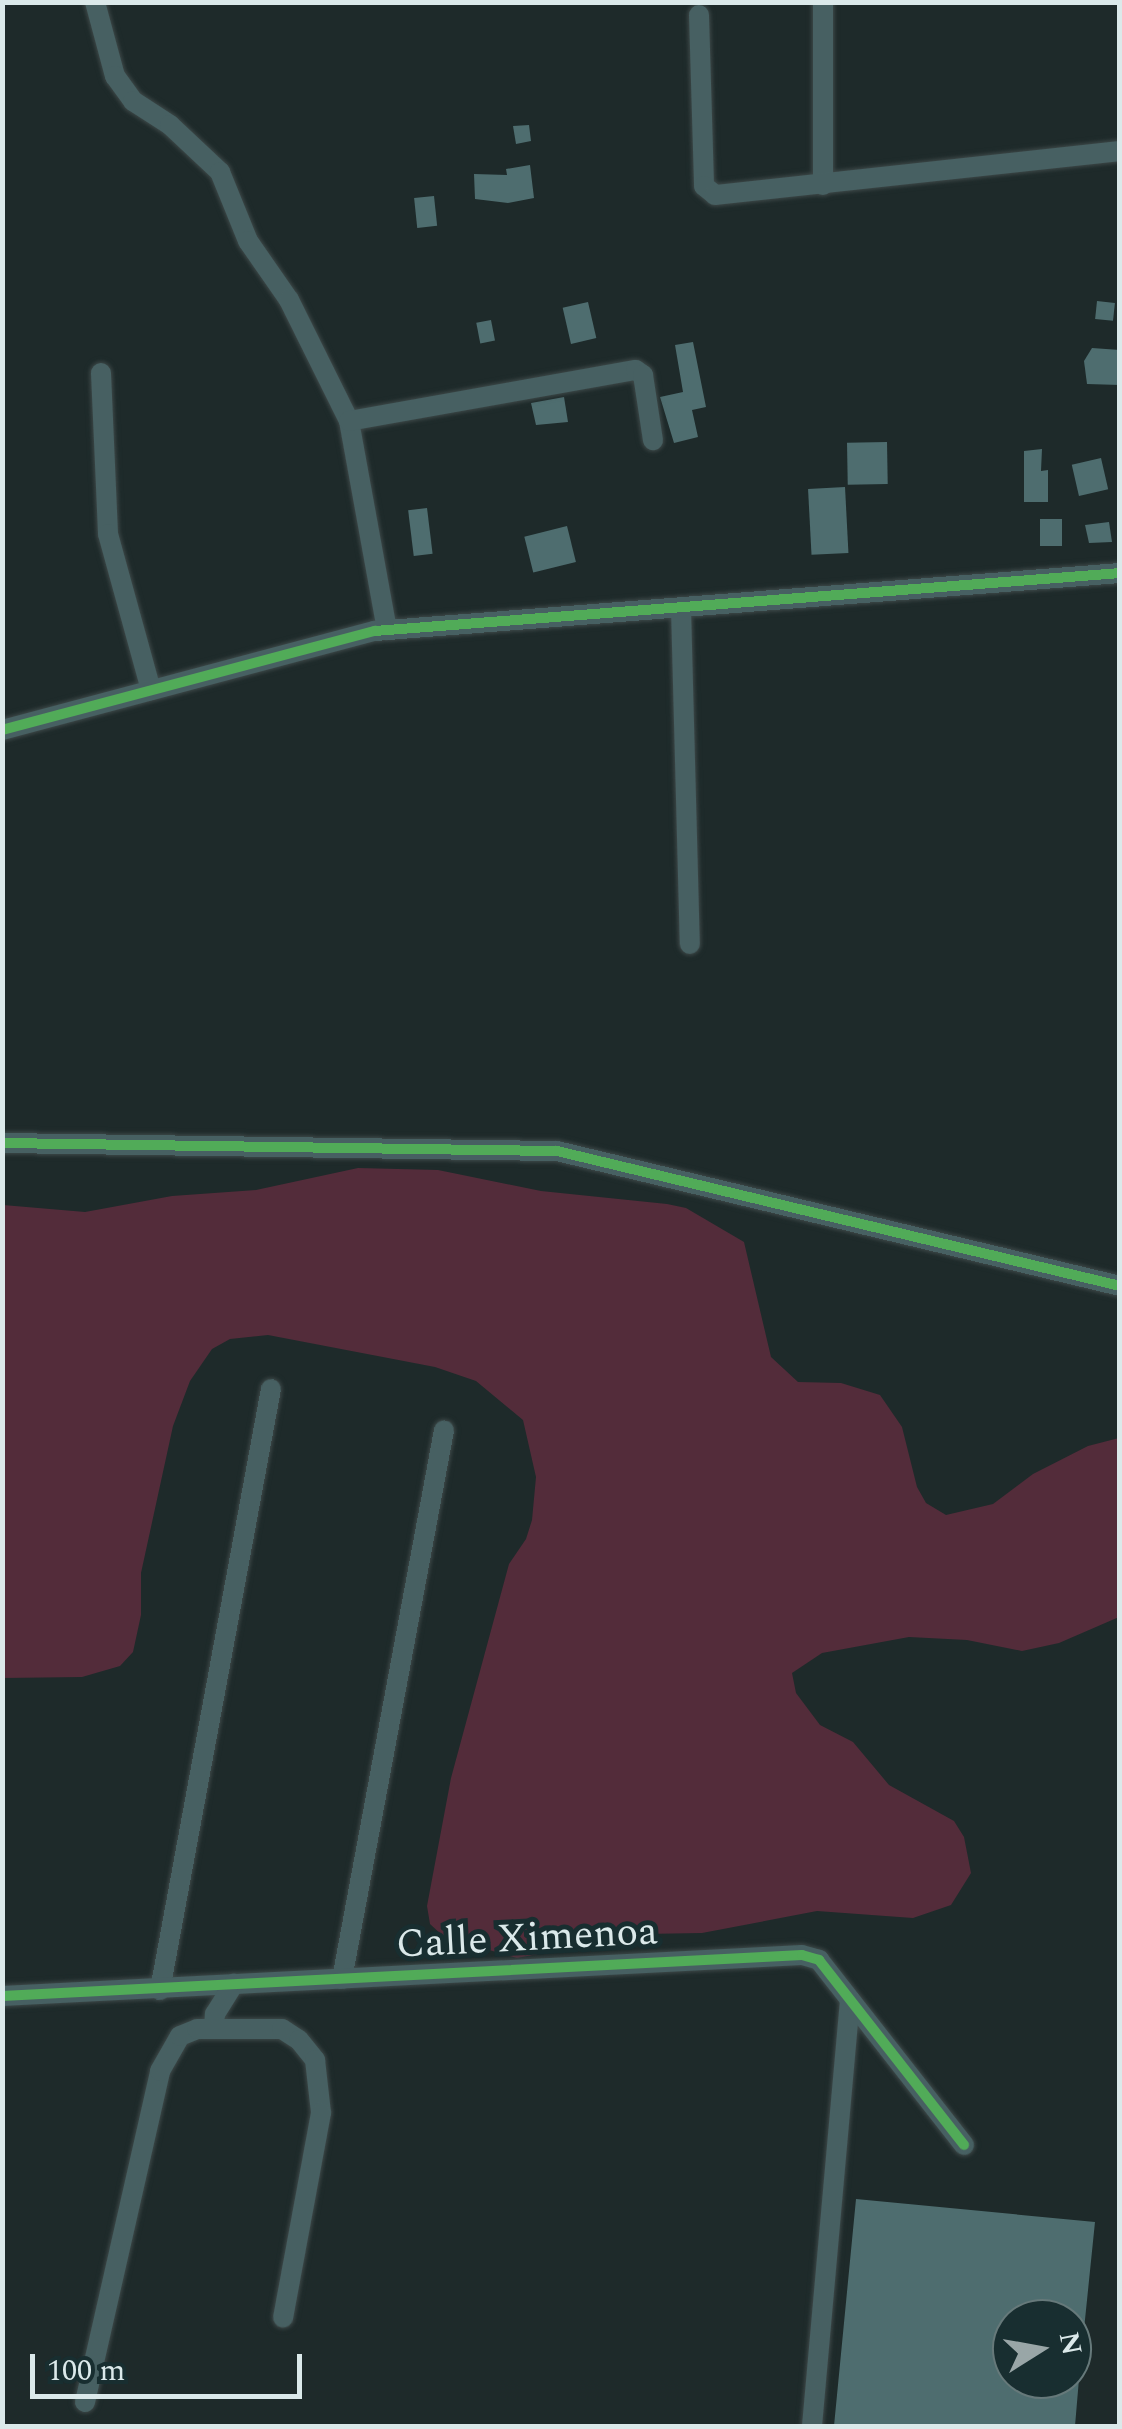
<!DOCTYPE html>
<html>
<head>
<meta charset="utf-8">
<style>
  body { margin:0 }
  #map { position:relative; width:1122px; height:2429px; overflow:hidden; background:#1e2a2a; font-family:Spectral,serif }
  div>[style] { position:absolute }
  .green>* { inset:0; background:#532c3a }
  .building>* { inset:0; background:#4e6d6f; transform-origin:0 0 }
  .roads { filter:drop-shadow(0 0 2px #3d4848) drop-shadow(0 0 2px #3d4848) }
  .minor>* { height:20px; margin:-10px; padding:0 10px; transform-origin:10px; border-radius:10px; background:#476062 }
  .cycleway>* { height:10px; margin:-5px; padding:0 5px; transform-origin:5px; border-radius:5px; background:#51ab58 }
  span { translate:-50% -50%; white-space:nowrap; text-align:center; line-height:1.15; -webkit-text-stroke:10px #182e30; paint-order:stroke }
  .street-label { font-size:40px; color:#dbe9ea }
  .frame { position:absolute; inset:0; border:5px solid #dbe9ea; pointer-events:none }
  .north { position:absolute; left:992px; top:2299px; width:100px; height:100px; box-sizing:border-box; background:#182e30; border:2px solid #66797a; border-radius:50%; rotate:79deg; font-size:28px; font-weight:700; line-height:40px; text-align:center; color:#dbe9ea }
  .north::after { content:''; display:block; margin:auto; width:35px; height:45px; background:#99a6a7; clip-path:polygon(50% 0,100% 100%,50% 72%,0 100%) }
  .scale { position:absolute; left:30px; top:2354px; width:272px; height:45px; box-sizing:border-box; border:5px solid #dbe9ea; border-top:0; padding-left:12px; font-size:30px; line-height:35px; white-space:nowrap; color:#dbe9ea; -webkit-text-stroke:8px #182e30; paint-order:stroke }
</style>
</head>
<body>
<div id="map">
  <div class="green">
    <i style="clip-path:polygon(358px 1168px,438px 1170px,541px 1191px,667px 1204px,686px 1208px,744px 1242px,771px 1357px,798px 1382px,841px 1383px,880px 1395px,902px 1427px,917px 1487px,926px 1503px,946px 1515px,993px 1504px,1033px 1474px,1088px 1446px,1119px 1438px,1119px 1617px,1059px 1643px,1022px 1651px,967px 1640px,909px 1637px,822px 1653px,792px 1673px,796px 1693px,820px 1725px,853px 1742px,889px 1785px,954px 1821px,964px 1837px,971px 1873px,951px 1905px,913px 1918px,817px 1911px,702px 1933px,643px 1934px,517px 1958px,444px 1937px,430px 1924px,427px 1906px,451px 1778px,509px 1564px,526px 1539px,532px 1520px,536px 1477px,523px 1420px,476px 1381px,435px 1367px,268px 1335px,230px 1339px,212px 1349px,190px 1381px,173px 1426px,141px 1573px,141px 1615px,133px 1652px,120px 1666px,82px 1677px,3px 1678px,3px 1205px,85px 1212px,172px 1196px,256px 1190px)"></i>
  </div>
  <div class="building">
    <i style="clip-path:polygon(529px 125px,531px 141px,516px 144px,513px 126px)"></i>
    <i style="clip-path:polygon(530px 165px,534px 198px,508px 203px,475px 199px,474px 174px,507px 175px,506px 169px)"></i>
    <i style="left:434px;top:196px;width:30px;height:20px;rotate:84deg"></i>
    <i style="left:1097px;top:301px;width:18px;height:18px;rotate:6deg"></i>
    <i style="left:588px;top:302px;width:37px;height:26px;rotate:77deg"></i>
    <i style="left:491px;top:320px;width:21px;height:15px;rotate:79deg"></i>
    <i style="clip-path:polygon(693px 342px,706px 407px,692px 410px,698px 437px,674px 443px,660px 397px,683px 392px,675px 345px)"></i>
    <i style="clip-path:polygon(1092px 348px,1120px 350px,1120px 385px,1087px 384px,1084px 361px)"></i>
    <i style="clip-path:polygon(564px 397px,568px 422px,536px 425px,531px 403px)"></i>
    <i style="left:887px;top:442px;width:42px;height:40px;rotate:89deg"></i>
    <i style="clip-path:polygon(1042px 449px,1041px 471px,1048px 470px,1048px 502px,1024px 502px,1024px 451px)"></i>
    <i style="left:1101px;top:458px;width:32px;height:30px;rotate:77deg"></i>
    <i style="left:845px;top:487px;width:66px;height:37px;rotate:87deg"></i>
    <i style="left:427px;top:508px;width:46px;height:19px;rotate:83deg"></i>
    <i style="left:1040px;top:519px;width:22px;height:27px"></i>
    <i style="clip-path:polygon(1109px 522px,1112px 542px,1089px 543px,1085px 525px)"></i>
    <i style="left:567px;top:526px;width:37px;height:44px;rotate:76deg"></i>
    <i style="clip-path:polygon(856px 2199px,1095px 2222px,1082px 2349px,1072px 2348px,1072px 2319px,1012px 2319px,1012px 2379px,1079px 2379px,1075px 2426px,834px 2426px)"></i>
  </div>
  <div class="roads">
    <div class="minor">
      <i style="left:95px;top:2px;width:77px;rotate:74.9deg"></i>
      <i style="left:115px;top:76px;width:31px;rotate:54deg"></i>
      <i style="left:133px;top:101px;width:44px;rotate:33deg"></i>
      <i style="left:170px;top:125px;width:69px;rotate:43.2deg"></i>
      <i style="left:220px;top:172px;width:74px;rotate:67.9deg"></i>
      <i style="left:248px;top:241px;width:72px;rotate:55.2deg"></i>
      <i style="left:289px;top:300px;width:135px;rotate:63.6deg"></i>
      <i style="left:823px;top:2px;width:183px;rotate:90deg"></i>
      <i style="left:699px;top:15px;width:171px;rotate:88.3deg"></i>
      <i style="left:704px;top:186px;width:14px;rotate:39deg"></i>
      <i style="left:715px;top:195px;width:407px;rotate:-6.2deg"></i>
      <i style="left:101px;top:373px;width:161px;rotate:87.5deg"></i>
      <i style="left:108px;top:534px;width:162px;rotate:74.6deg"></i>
      <i style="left:681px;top:608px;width:336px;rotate:88.5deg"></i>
      <i style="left:387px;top:630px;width:212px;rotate:-100.3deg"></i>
      <i style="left:349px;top:421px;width:291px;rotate:-10.1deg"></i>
      <i style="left:636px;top:370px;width:9px;rotate:36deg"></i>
      <i style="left:643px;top:375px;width:66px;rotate:81.3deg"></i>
      <i style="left:2px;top:730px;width:386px;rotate:-14.9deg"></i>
      <i style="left:375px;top:631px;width:747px;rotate:-4.45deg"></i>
      <i style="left:2px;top:1143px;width:555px;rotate:0.83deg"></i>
      <i style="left:557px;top:1151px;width:579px;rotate:13.48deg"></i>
      <i style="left:342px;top:1979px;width:558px;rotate:-79.47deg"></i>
      <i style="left:160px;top:1990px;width:611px;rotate:-79.54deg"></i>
      <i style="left:2px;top:1996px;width:801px;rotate:-2.93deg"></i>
      <i style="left:802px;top:1955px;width:18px;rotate:16deg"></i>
      <i style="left:819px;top:1960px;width:235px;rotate:51.9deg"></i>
      <i style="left:214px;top:2027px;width:13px;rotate:-86deg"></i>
      <i style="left:215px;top:2014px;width:36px;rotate:-58deg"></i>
      <i style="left:85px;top:2402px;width:339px;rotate:-77.2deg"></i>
      <i style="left:160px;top:2071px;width:40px;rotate:-60.3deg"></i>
      <i style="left:180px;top:2036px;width:18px;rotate:-22deg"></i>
      <i style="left:197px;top:2029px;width:85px"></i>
      <i style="left:282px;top:2029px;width:20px;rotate:33deg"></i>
      <i style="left:299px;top:2040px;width:26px;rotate:51deg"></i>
      <i style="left:315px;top:2060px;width:53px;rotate:83.5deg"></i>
      <i style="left:321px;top:2113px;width:208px;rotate:100.5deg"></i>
      <i style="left:812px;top:2426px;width:427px;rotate:-84.9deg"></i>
    </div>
  </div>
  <div class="cycleway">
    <i style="left:2px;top:730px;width:386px;rotate:-14.9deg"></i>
    <i style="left:375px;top:631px;width:747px;rotate:-4.45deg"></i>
    <i style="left:2px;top:1143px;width:555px;rotate:0.83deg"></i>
    <i style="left:557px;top:1151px;width:579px;rotate:13.48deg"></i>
    <i style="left:2px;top:1996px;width:801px;rotate:-2.93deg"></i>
    <i style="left:802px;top:1955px;width:18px;rotate:16deg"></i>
    <i style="left:819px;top:1960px;width:235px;rotate:51.9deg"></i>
  </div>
  <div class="street-label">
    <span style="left:527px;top:1939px;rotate:-3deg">Calle Ximenoa</span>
  </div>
  <div class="frame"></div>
  <div class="north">N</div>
  <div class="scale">100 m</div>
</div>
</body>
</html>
